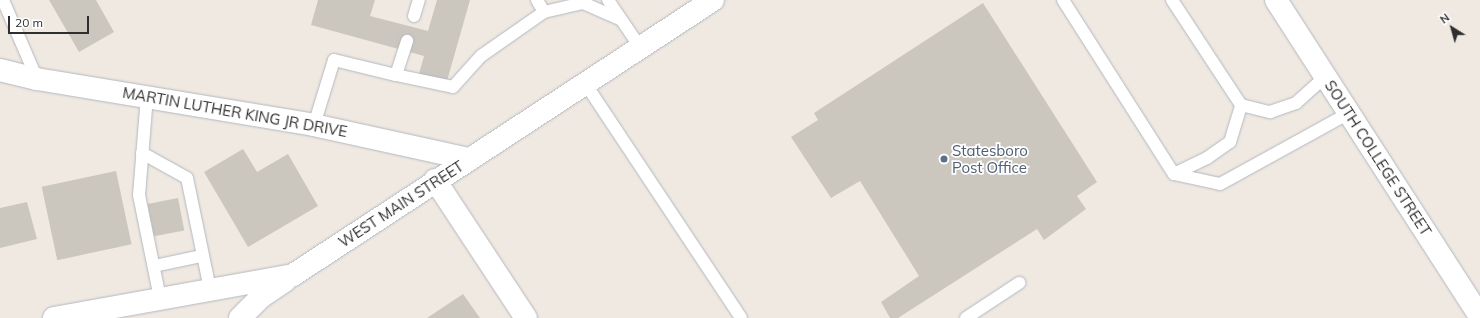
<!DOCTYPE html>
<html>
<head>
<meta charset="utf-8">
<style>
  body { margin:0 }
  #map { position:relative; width:1480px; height:318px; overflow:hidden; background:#efe9e1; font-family:Mulish,sans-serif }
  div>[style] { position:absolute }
  .building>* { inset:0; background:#cbc7bf; transform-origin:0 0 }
  .roads { filter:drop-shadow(0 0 1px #b4b7c1) drop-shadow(0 0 1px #b4b7c1) }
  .lane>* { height:12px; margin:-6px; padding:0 6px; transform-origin:6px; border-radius:6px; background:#fff }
  .street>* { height:22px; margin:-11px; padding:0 11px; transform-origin:11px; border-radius:11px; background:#fff }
  .secondary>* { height:22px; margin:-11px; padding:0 11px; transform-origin:11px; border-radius:11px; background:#fff }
  .dots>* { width:11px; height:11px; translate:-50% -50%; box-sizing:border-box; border:2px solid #fff; border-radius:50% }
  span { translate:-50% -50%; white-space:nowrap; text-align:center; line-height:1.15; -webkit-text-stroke:3.5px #fff; paint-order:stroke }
  .street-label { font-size:15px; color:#2e2e2e }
  .service-label { font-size:15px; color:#4e5e75 }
  .left { translate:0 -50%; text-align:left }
  .north { position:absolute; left:1432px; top:8px; width:40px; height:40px; -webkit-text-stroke:3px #fff; paint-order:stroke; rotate:323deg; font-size:11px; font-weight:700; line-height:16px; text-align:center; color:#2e2e2e }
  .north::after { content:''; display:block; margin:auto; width:14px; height:18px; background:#2e2e2e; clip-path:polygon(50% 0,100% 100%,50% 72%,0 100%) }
  .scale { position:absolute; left:8px; top:16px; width:81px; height:18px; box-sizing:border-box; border:2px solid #2e2e2e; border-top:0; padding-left:5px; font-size:12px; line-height:14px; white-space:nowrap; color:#2e2e2e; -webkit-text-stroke:3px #fff; paint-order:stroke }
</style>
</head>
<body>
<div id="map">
  <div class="building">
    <i style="clip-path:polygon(49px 0,96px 0,114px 32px,79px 52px)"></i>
    <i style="clip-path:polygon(318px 0,375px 0,370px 16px,428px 31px,437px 0,470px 0,447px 81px,419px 74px,424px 56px,311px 25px)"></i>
    <i style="clip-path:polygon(983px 3px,1097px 182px,1077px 196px,1086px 209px,1044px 240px,1037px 229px,898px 318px,890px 318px,881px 302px,919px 276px,860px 181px,831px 198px,791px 137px,818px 120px,814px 113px)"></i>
    <i style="clip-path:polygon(243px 149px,257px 172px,288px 154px,318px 206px,248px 247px,204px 172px)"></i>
    <i style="left:116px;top:171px;width:75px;height:76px;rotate:78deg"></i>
    <i style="left:178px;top:198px;width:33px;height:31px;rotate:79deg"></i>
    <i style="clip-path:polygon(27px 202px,37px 239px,0 248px,0 208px)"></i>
    <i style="clip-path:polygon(463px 294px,480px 318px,427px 318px)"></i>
  </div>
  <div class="roads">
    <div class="lane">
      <i style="left:3px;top:0;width:86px;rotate:66.7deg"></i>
      <i style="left:537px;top:0;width:14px;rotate:60deg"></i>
      <i style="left:608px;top:0;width:57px;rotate:55.8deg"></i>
      <i style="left:1063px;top:0;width:206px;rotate:57.5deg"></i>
      <i style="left:1174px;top:174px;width:47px;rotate:12.3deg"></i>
      <i style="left:1220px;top:184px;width:147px;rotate:-28.8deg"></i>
      <i style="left:1172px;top:0;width:126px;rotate:56.7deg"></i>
      <i style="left:1241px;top:105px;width:30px;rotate:14deg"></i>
      <i style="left:1270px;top:112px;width:28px;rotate:-19deg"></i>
      <i style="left:1296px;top:103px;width:39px;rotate:-42deg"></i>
      <i style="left:414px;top:16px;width:17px;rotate:-73deg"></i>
      <i style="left:396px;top:75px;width:58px;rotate:11.9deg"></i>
      <i style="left:453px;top:87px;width:42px;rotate:-47.9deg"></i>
      <i style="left:481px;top:56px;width:77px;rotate:-34.9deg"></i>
      <i style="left:544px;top:12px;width:40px;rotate:-13deg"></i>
      <i style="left:583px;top:3px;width:40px;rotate:23.4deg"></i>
      <i style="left:585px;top:83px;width:282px;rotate:56.4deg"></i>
      <i style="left:147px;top:96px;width:99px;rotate:94.6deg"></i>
      <i style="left:139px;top:195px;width:105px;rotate:78.5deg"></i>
      <i style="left:314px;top:125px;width:68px;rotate:-72.9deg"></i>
      <i style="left:334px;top:60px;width:64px;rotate:13.6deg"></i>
      <i style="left:396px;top:75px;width:36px;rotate:-72deg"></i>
      <i style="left:142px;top:153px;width:51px;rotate:29.1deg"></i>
      <i style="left:187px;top:178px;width:113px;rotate:78.3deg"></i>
      <i style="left:1174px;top:174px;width:37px;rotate:-26deg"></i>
      <i style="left:1207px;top:158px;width:28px;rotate:-35deg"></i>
      <i style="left:1230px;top:142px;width:39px;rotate:-73deg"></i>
      <i style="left:154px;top:266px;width:49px;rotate:-11.8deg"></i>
      <i style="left:966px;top:318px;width:64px;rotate:-33.4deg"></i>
    </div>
    <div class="street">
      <i style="left:1276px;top:0;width:377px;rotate:57.2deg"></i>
      <i style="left:0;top:70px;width:38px;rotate:14deg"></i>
      <i style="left:37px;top:79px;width:281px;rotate:9.4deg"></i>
      <i style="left:314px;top:125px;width:159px;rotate:12.4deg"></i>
      <i style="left:435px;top:180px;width:165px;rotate:56.6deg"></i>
    </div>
    <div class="secondary">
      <i style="left:54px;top:318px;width:243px;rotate:-10.2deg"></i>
      <i style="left:293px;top:275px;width:502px;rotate:-33.22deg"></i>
      <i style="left:240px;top:318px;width:30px;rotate:-45deg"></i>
      <i style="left:261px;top:297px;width:29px;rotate:-34deg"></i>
    </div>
  </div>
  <div class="dots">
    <i style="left:944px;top:159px;background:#5c6f8a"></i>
  </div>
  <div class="street-label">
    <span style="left:235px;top:112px;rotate:10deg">MARTIN LUTHER KING JR DRIVE</span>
    <span style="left:1378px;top:158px;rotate:57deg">SOUTH COLLEGE STREET</span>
    <span style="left:401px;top:204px;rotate:-33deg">WEST MAIN STREET</span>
  </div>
  <div class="service-label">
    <span class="left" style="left:952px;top:159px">Statesboro<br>Post Office</span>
  </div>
  <div class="north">N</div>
  <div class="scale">20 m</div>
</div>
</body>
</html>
